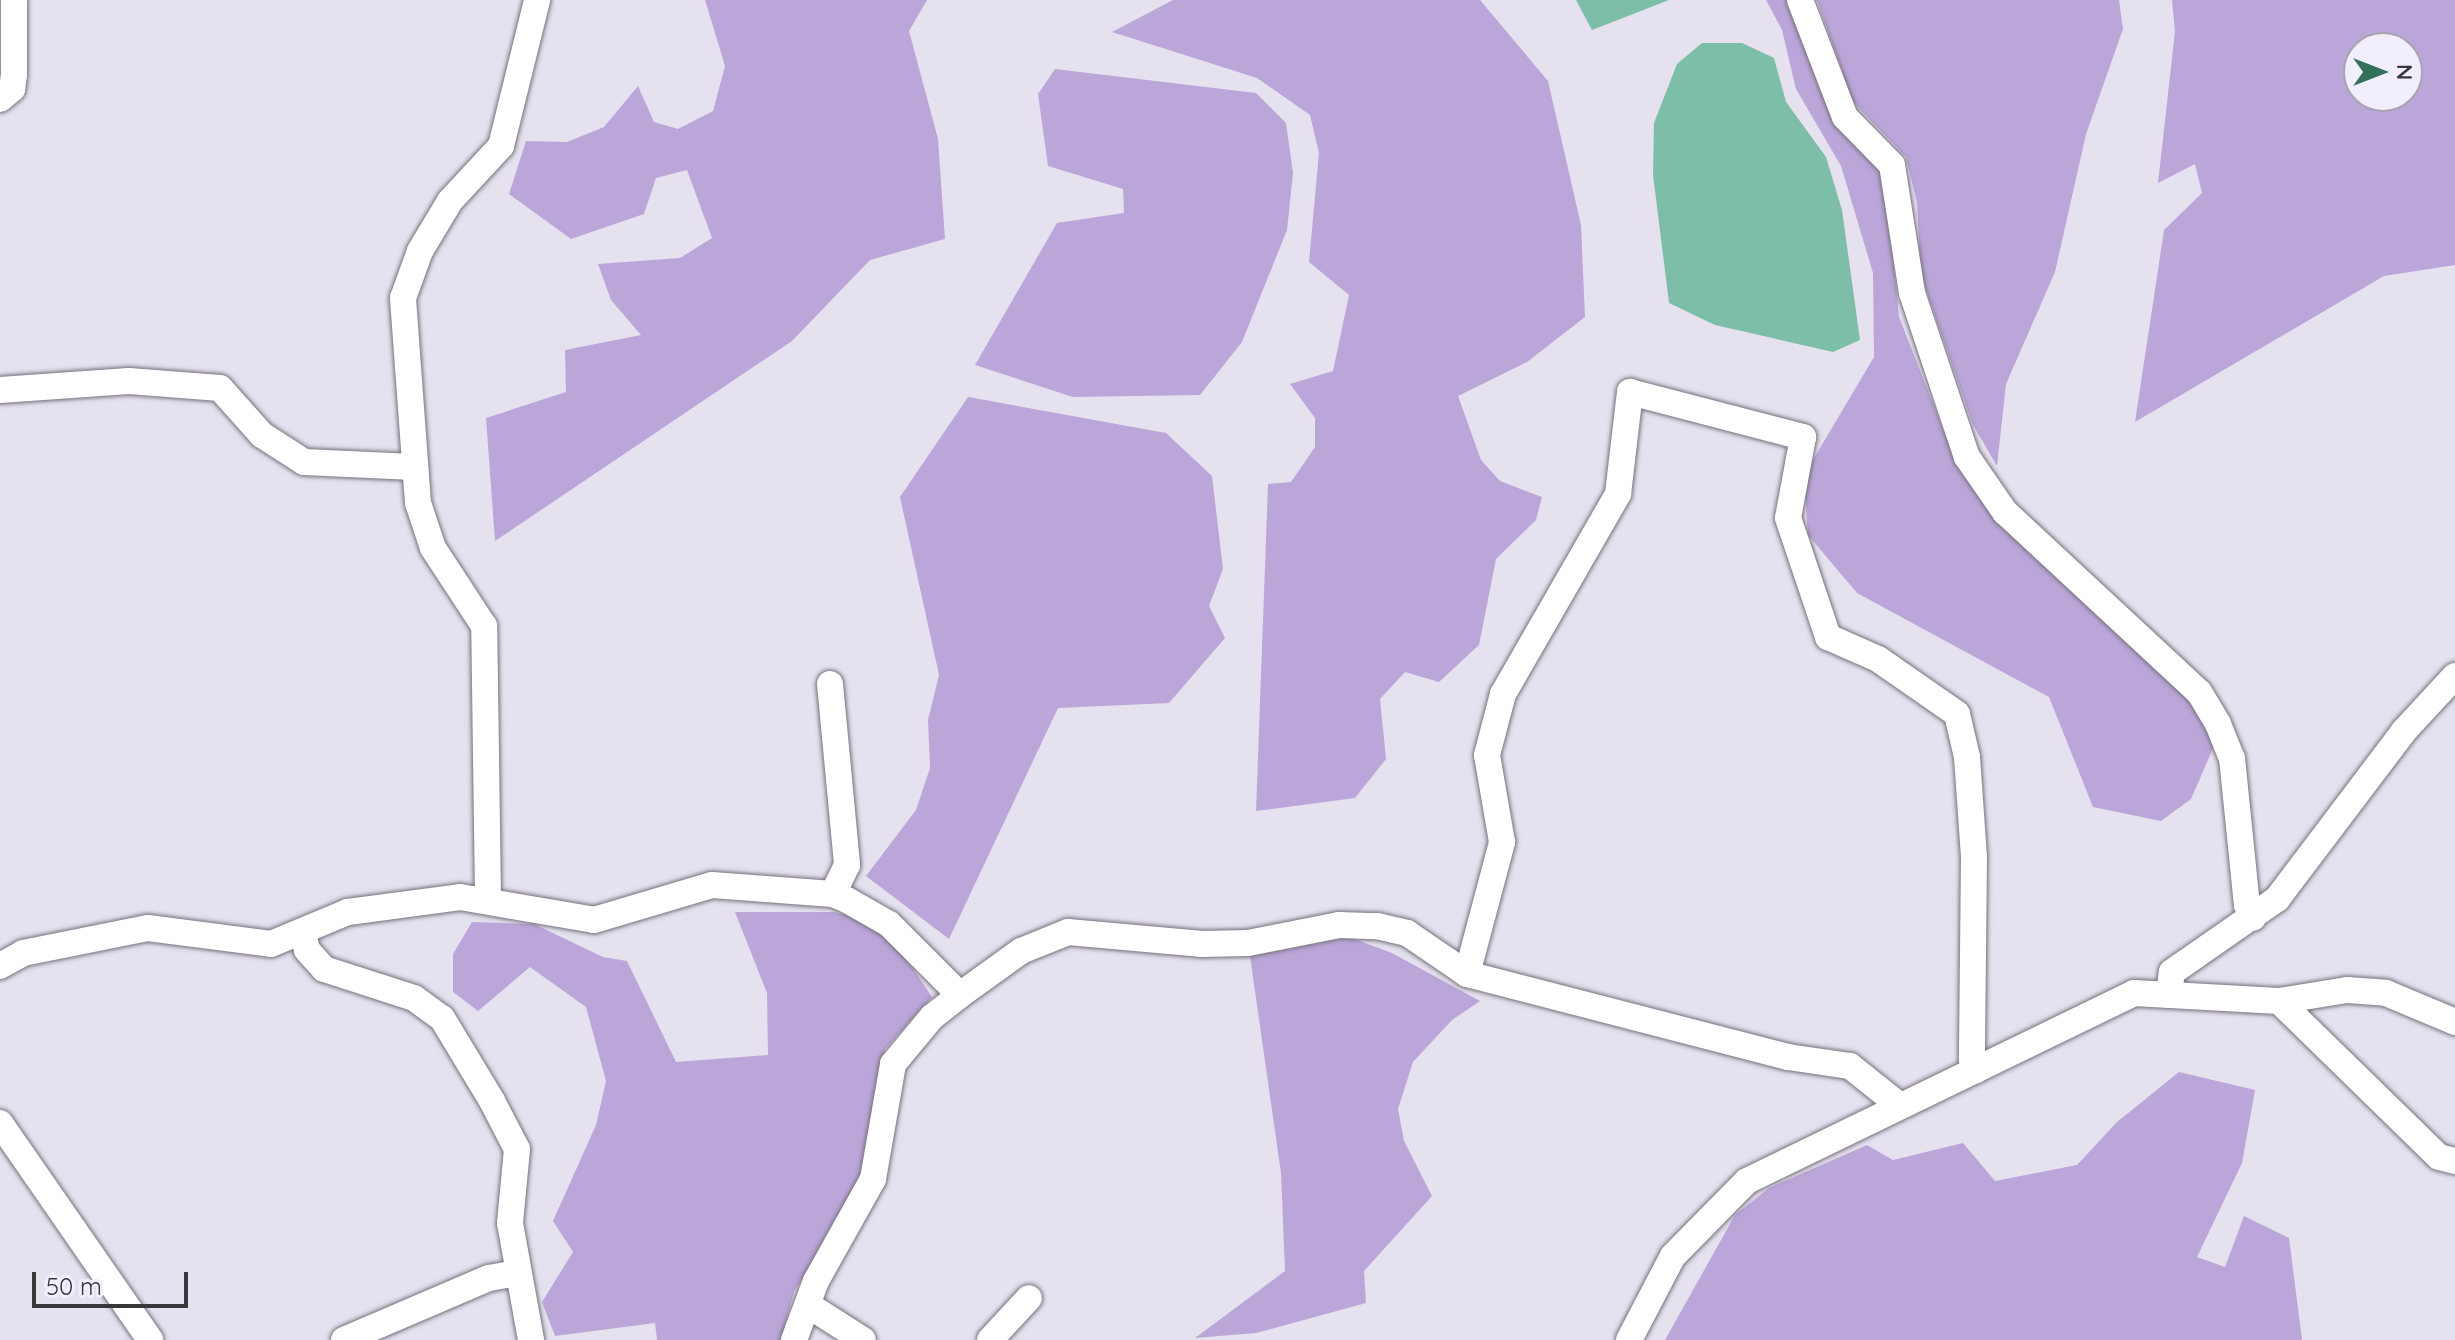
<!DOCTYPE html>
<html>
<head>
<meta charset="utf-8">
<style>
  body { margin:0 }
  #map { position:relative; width:2455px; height:1340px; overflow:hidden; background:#e6e1ee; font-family:Quicksand,sans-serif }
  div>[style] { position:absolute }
  .forest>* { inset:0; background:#bba6d9 }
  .water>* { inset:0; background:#7cbea7 }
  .roads { filter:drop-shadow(0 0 2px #76717d) drop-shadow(0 0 2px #76717d) }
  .minor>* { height:26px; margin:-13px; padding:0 13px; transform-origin:13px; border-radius:13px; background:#fff }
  span { translate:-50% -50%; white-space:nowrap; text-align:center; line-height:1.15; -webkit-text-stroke:6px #f3eefc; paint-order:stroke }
  .north { position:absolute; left:2343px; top:32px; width:80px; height:80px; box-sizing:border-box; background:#f3eefc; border:2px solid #a8a4af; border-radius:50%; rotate:90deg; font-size:22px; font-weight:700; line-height:32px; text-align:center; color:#38363b }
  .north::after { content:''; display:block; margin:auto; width:28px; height:36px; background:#34715d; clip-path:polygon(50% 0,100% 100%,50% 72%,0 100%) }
  .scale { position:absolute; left:32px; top:1272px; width:156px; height:36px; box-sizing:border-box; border:4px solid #38363b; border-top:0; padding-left:10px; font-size:24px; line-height:28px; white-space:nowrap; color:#38363b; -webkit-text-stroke:6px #f3eefc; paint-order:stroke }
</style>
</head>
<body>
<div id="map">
  <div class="forest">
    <i style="clip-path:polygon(705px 0,927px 0,909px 31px,938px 139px,945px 239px,870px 260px,792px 341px,495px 541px,486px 418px,566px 392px,565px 350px,641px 335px,611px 300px,598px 264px,680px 258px,712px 238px,687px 170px,656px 178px,644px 214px,571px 239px,509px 194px,526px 141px,567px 142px,604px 127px,638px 86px,654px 122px,678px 129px,713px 111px,725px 66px)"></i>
    <i style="clip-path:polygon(1173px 0,1480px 0,1548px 81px,1581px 225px,1585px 317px,1527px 362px,1458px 396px,1481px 460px,1500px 481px,1542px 497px,1536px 520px,1496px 559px,1479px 645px,1439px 682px,1405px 672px,1380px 699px,1386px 759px,1355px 798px,1256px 811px,1268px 484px,1291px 482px,1315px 447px,1315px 418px,1290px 384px,1333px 371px,1349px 295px,1309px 262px,1319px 153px,1310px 115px,1257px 78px,1112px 32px)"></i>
    <i style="clip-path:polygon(1766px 0,1791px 0,1885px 174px,1899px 317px,1956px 462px,2165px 674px,2195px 709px,2214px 746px,2191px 799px,2161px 821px,2093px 807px,2049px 697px,1857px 593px,1808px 535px,1804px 475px,1874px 357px,1873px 273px,1841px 166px,1796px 89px,1782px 30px)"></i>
    <i style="clip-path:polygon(1817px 0,2119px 0,2123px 29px,2086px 134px,2055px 272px,2006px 384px,1997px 466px,1973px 425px,1921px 275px,1917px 203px,1906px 157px,1853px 102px)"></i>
    <i style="clip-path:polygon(evenodd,2172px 0,2455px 0,2455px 265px,2384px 276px,2135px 422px,2164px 230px,2202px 193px,2195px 164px,2158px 183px,2175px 31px,2172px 0,2359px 48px,2407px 48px,2407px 96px,2359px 96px,2359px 48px)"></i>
    <i style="clip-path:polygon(1055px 69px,1256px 93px,1286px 123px,1293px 173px,1287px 230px,1242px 342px,1200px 395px,1073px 397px,975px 365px,1057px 223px,1124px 213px,1123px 189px,1048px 166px,1038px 94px)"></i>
    <i style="clip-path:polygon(968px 397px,1166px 433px,1212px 476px,1223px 569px,1209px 606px,1225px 638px,1169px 703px,1058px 708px,949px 939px,866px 876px,916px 810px,930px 768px,928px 720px,939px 675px,900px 497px)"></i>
    <i style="clip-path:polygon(735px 912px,834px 912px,883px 924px,932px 997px,885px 1049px,863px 1178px,794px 1292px,781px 1340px,657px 1340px,655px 1323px,555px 1336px,542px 1302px,573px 1252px,553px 1221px,596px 1125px,606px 1081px,586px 1007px,530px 967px,478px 1011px,453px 992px,453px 954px,472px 922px,534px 924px,603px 957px,627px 961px,676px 1062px,768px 1055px,767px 993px)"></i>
    <i style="clip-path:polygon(1349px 937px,1392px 953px,1480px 1001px,1452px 1020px,1413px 1062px,1398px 1109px,1404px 1141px,1432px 1196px,1364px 1271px,1366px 1303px,1256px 1333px,1195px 1338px,1285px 1271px,1281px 1173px,1250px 956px)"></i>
    <i style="clip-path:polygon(2179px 1072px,2255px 1090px,2242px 1163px,2197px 1257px,2225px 1267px,2244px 1216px,2289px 1238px,2302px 1340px,1665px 1340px,1735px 1215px,1769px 1188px,1867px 1145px,1893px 1160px,1963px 1143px,1995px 1181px,2077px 1165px,2117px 1122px)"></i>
  </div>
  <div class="water">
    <i style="clip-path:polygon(1576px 0,1669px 0,1592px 30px)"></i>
    <i style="clip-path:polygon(1702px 43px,1742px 43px,1774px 58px,1786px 102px,1826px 157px,1842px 210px,1860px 340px,1833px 352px,1715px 325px,1669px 303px,1653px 175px,1654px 123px,1677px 64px)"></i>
  </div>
  <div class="roads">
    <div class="minor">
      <i style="left:1800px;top:0;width:125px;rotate:69deg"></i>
      <i style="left:1845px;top:117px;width:67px;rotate:45.6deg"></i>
      <i style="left:1892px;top:165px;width:130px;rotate:81.1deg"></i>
      <i style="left:1912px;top:293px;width:173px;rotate:71.5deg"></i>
      <i style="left:1967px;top:457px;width:67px;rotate:55.4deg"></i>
      <i style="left:2005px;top:512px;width:265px;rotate:42.9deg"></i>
      <i style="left:2199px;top:692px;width:37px;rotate:59deg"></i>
      <i style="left:2218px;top:724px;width:37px;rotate:68deg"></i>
      <i style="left:2232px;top:758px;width:148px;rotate:84.2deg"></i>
      <i style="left:2247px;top:905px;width:14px;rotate:65deg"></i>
      <i style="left:0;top:99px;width:16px;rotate:-40deg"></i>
      <i style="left:12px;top:89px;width:14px;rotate:-82deg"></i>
      <i style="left:14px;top:75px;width:75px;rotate:-90deg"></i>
      <i style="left:0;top:390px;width:129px;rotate:-4deg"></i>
      <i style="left:129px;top:381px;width:91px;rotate:4.4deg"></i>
      <i style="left:220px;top:388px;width:63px;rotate:48.2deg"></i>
      <i style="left:262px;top:435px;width:50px;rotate:32.7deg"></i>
      <i style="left:304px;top:462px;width:110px;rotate:2.6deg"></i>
      <i style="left:830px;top:684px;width:182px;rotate:84.6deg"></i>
      <i style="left:847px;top:865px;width:32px;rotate:116deg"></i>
      <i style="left:488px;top:898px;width:272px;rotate:-90.8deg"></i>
      <i style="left:484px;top:626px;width:93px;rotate:-123.2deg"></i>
      <i style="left:433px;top:548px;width:47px;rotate:-108.4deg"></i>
      <i style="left:418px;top:503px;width:206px;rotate:-94.2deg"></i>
      <i style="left:403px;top:298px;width:50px;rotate:-70.1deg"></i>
      <i style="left:420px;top:251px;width:58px;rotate:-59deg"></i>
      <i style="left:450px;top:201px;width:75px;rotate:-47.2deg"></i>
      <i style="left:501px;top:146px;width:150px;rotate:-76.1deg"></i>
      <i style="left:303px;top:933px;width:17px;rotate:77deg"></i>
      <i style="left:307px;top:950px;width:25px;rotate:48deg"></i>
      <i style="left:324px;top:969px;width:95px;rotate:17.9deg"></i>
      <i style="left:414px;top:998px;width:34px;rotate:36deg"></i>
      <i style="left:442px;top:1018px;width:97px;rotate:58.9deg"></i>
      <i style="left:492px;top:1101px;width:54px;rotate:62.5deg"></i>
      <i style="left:517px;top:1149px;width:74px;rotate:95.4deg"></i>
      <i style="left:510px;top:1223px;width:119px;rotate:79.8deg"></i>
      <i style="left:0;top:966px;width:26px;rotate:-29deg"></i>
      <i style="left:23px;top:953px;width:127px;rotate:-11.3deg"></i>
      <i style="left:148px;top:928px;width:124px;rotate:7.4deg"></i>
      <i style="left:271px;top:944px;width:83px;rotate:-22.6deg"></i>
      <i style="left:348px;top:912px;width:113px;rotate:-7.6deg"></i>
      <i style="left:460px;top:897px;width:136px;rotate:9.7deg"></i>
      <i style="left:594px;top:920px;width:123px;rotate:-16.5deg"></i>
      <i style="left:712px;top:885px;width:121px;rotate:4.3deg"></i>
      <i style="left:833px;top:894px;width:15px;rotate:23deg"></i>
      <i style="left:847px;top:900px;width:48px;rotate:29.7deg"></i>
      <i style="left:889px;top:924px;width:100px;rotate:45deg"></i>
      <i style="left:1467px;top:974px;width:137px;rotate:-75.1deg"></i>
      <i style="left:1502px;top:842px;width:88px;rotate:-99.8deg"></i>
      <i style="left:1487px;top:755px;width:63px;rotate:-75.3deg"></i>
      <i style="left:1503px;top:694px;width:231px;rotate:-60.1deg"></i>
      <i style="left:1618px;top:494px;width:103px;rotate:-83.3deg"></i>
      <i style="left:1630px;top:392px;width:179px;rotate:14.6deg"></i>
      <i style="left:1803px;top:437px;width:82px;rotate:100.5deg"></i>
      <i style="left:1788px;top:518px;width:126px;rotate:71.4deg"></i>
      <i style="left:1828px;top:637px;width:55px;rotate:23.7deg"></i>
      <i style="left:1878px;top:659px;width:96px;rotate:34.8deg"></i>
      <i style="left:1957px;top:714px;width:44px;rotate:76.9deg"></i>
      <i style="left:1967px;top:757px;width:100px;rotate:86deg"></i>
      <i style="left:1974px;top:857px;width:202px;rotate:90.6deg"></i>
      <i style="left:1972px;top:1059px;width:12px;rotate:70deg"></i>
      <i style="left:2169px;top:995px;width:23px;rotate:-83deg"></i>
      <i style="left:2172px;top:972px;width:128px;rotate:-34.8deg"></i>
      <i style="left:2277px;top:899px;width:211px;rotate:-52.9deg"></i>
      <i style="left:2404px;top:731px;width:75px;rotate:-47.2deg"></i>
      <i style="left:2279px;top:1001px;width:223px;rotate:44.3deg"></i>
      <i style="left:2439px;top:1157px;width:16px;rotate:14deg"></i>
      <i style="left:0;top:1123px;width:264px;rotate:55.3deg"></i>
      <i style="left:808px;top:1305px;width:65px;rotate:32.5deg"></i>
      <i style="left:344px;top:1340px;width:158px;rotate:-23.2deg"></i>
      <i style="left:489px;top:1278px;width:28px;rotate:-10deg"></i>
      <i style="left:794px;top:1340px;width:63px;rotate:-69.6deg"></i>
      <i style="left:816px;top:1281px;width:117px;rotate:-60.8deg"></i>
      <i style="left:873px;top:1179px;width:117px;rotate:-80.1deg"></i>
      <i style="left:893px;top:1064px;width:61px;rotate:-50.3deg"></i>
      <i style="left:932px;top:1017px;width:36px;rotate:-38deg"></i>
      <i style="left:960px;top:995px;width:75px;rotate:-35.8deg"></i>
      <i style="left:1021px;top:951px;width:51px;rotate:-22deg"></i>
      <i style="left:1068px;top:932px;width:135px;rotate:5.1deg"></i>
      <i style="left:1202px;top:944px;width:46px;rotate:-1.2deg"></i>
      <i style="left:1248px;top:943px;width:93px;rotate:-11.2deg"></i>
      <i style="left:1339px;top:925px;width:38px;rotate:2deg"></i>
      <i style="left:1377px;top:926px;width:31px;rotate:13deg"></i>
      <i style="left:1407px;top:933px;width:73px;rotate:34.3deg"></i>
      <i style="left:1467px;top:974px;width:332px;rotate:14.5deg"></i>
      <i style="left:1788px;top:1057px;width:63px;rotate:8.3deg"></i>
      <i style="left:1850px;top:1066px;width:63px;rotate:38.5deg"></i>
      <i style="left:990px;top:1340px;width:57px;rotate:-47.1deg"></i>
      <i style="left:1629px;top:1340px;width:95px;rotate:-62.4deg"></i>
      <i style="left:1673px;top:1256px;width:105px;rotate:-45.4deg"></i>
      <i style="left:1747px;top:1181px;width:430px;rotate:-25.9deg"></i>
      <i style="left:2134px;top:993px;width:145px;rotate:3.2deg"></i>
      <i style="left:2279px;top:1001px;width:69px;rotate:-9.2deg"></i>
      <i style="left:2347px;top:990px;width:39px;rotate:4deg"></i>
      <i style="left:2386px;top:993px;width:75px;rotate:22.8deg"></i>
    </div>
  </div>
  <div class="north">N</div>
  <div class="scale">50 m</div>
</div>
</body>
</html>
